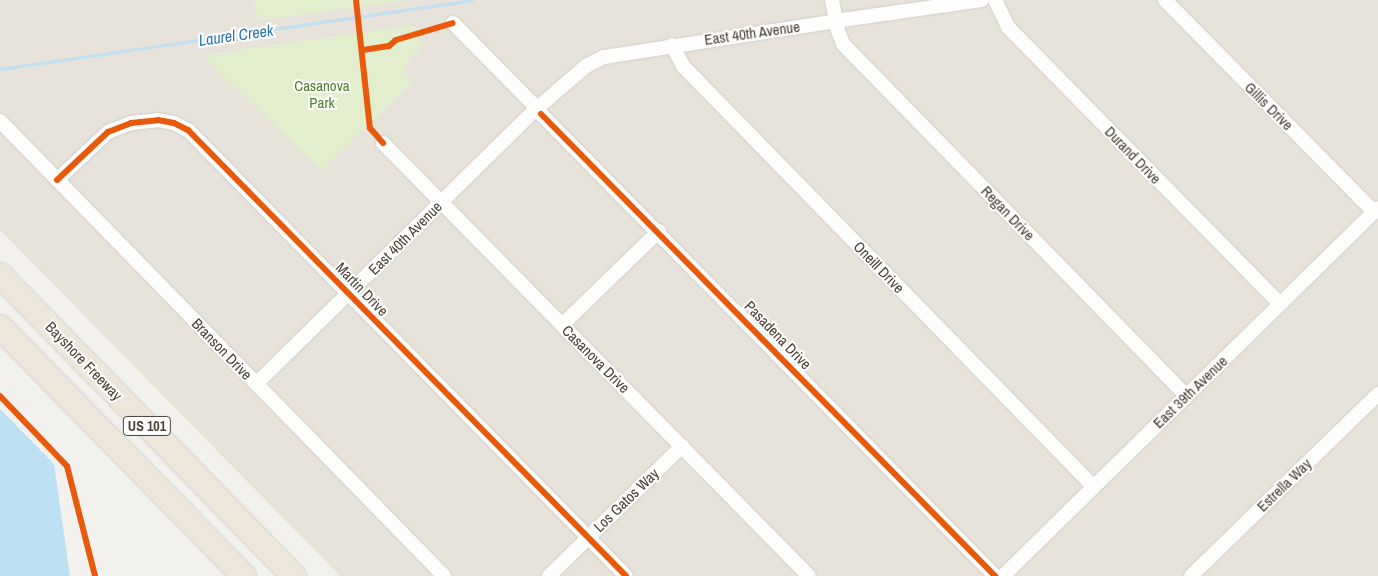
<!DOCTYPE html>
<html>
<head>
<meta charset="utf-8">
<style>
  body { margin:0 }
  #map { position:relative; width:1378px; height:576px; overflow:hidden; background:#f3f1ee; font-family:"Archivo Narrow",sans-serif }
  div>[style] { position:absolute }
  .residential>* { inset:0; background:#e7e3db }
  .green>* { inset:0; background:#e2eecd }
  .water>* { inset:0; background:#bde0f2 }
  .stream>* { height:3px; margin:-1.5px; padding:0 1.5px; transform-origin:1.5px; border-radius:1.5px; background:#bde0f2 }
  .roads { filter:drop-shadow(0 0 1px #d1cfcb) drop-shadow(0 0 1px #d1cfcb) }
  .street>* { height:14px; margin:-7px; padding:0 7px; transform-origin:7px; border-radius:7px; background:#fdfdfc }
  .highway>* { height:24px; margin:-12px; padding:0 12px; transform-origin:12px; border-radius:12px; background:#ede6db }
  .cycleway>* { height:6px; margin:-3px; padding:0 3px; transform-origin:3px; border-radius:3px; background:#e8590c }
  span { translate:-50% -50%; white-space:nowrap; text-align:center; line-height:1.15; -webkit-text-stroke:4px #fff; paint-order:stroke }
  .shield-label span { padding:1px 4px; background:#fff; border:1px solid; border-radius:4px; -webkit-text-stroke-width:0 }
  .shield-label { font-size:14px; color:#4b4238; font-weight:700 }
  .street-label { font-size:15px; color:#4b4238 }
  .park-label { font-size:15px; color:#4d8027 }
  .water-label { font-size:16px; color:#287aac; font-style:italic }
</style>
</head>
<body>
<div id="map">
  <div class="residential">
    <i style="clip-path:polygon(0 0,1378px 0,1378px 576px,340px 576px,0 230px)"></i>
  </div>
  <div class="green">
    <i style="clip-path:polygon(254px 0,407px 0,258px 21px)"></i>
    <i style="clip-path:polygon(413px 25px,415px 36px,424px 44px,402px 69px,414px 82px,321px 170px,202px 55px)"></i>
  </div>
  <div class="water">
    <i style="clip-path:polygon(0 409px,54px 464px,70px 576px,0 576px)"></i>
  </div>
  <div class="stream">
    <i style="left:0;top:69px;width:477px;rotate:-8.3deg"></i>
  </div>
  <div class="roads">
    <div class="street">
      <i style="left:832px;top:0;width:15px;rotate:79deg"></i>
      <i style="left:995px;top:0;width:30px;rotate:64deg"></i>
      <i style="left:1008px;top:27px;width:388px;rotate:45.5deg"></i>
      <i style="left:1165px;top:0;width:298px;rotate:45.4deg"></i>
      <i style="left:842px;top:20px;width:141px;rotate:-8.1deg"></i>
      <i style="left:453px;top:23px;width:114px;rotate:45.4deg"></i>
      <i style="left:837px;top:28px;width:17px;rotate:69deg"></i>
      <i style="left:843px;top:44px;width:491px;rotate:45.7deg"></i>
      <i style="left:672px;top:45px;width:24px;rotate:62deg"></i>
      <i style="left:683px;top:66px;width:586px;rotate:45.69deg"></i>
      <i style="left:542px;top:104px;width:58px;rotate:-40.8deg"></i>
      <i style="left:586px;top:66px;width:20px;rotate:-27deg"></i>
      <i style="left:604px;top:57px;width:228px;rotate:-8.8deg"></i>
      <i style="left:541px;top:114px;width:648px;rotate:45.5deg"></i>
      <i style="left:0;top:121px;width:636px;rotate:45.7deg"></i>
      <i style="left:383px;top:143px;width:607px;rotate:45.47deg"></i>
      <i style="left:57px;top:180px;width:70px;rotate:-43.3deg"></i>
      <i style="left:108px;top:132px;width:25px;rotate:-21deg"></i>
      <i style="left:131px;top:123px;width:27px;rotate:-6deg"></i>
      <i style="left:158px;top:120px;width:16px;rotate:11deg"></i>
      <i style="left:174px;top:123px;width:16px;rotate:27deg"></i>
      <i style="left:188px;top:130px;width:625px;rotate:45.52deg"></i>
      <i style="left:562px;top:325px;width:135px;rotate:-44.1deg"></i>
      <i style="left:256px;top:384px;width:387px;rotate:-44.5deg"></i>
      <i style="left:549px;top:576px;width:186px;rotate:-44.3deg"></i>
      <i style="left:1003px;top:576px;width:525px;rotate:-44.46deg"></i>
      <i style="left:1191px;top:576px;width:261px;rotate:-44.2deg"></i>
    </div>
    <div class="highway">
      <i style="left:0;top:275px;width:421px;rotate:45.7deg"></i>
      <i style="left:0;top:327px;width:349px;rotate:45.6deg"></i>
    </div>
  </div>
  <div class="cycleway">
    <i style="left:356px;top:0;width:129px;rotate:83.8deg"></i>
    <i style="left:370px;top:128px;width:20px;rotate:49deg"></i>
    <i style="left:363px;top:50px;width:26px;rotate:-9deg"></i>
    <i style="left:389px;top:46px;width:9px;rotate:-41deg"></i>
    <i style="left:396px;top:40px;width:59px;rotate:-16.6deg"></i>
    <i style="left:541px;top:114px;width:648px;rotate:45.5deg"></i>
    <i style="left:57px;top:180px;width:70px;rotate:-43.3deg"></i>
    <i style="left:108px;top:132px;width:25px;rotate:-21deg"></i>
    <i style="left:131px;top:123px;width:27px;rotate:-6deg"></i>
    <i style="left:158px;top:120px;width:16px;rotate:11deg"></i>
    <i style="left:174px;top:123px;width:16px;rotate:27deg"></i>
    <i style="left:188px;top:130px;width:625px;rotate:45.52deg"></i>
    <i style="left:0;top:396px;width:97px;rotate:46.3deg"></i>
    <i style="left:67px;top:466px;width:114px;rotate:75.7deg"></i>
  </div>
  <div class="shield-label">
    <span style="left:147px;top:426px">US 101</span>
  </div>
  <div class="street-label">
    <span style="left:752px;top:33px;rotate:-8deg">East 40th Avenue</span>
    <span style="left:1269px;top:106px;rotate:45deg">Gillis Drive</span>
    <span style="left:1133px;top:155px;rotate:46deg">Durand Drive</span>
    <span style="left:1008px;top:213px;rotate:46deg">Regan Drive</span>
    <span style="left:405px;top:238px;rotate:-45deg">East 40th Avenue</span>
    <span style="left:879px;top:267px;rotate:46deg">Oneill Drive</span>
    <span style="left:362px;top:289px;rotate:46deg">Martin Drive</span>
    <span style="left:778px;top:335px;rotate:46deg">Pasadena Drive</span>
    <span style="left:222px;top:349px;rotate:46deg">Branson Drive</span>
    <span style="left:596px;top:359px;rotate:45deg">Casanova Drive</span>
    <span style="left:84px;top:361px;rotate:46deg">Bayshore Freeway</span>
    <span style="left:1190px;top:392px;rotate:-44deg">East 39th Avenue</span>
    <span style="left:1284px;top:485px;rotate:-44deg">Estrella Way</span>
    <span style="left:626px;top:500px;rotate:-44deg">Los Gatos Way</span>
  </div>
  <div class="park-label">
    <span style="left:322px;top:94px">Casanova<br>Park</span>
  </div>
  <div class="water-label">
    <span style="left:236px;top:35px;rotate:-8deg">Laurel Creek</span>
  </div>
</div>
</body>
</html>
